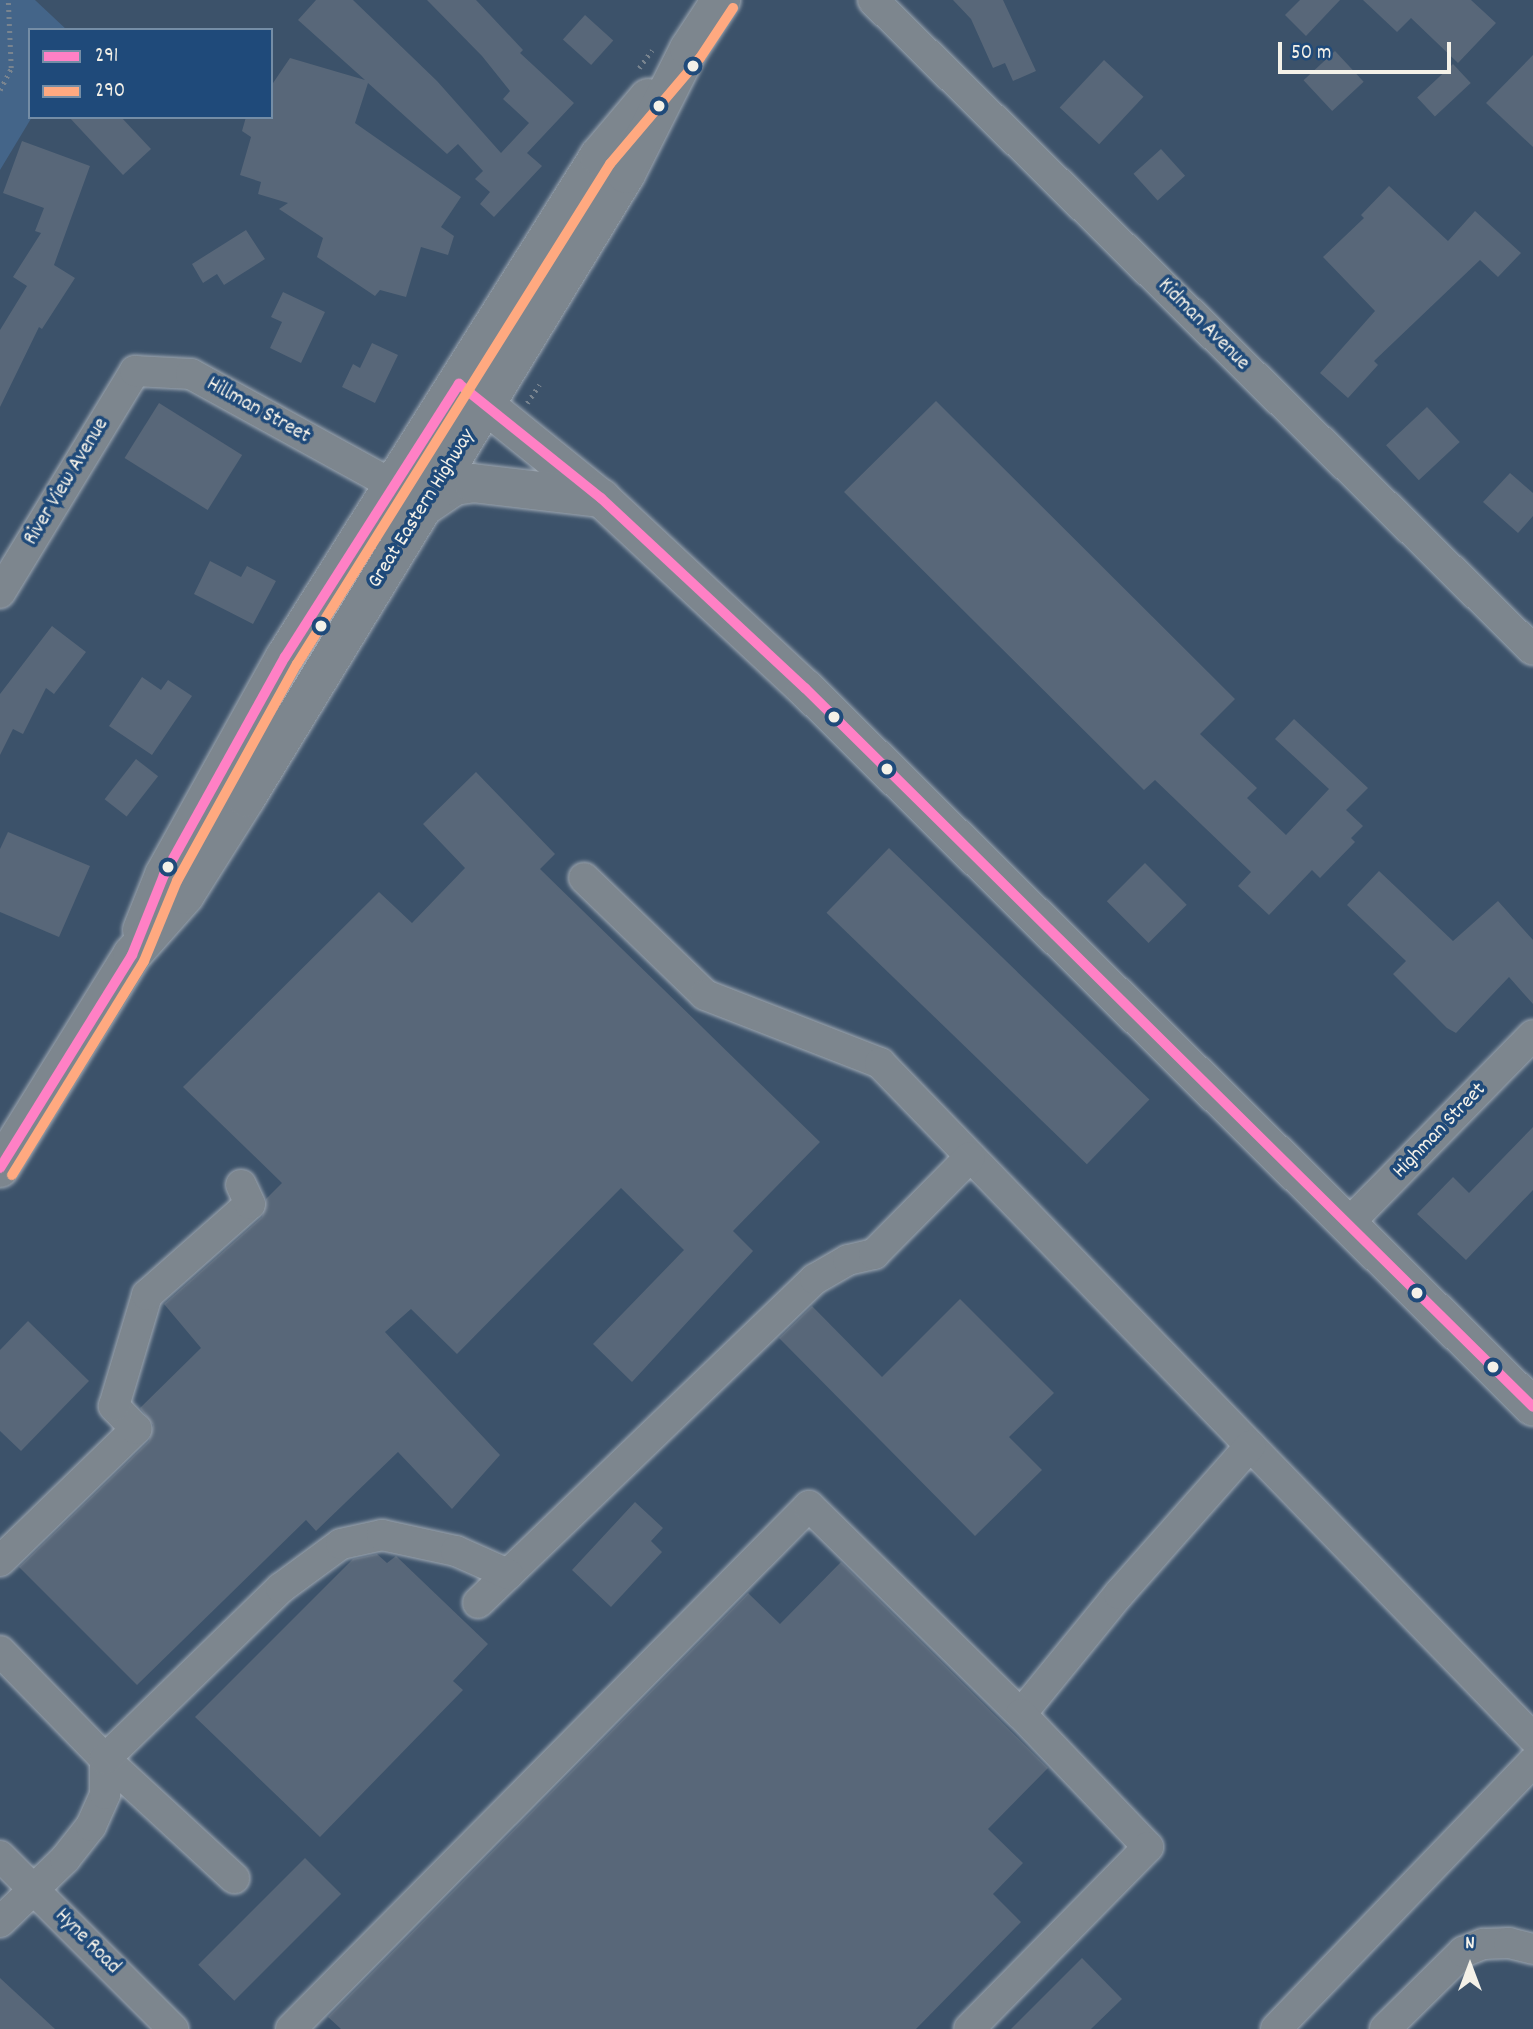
<!DOCTYPE html>
<html>
<head>
<meta charset="utf-8">
<style>
  body { margin:0 }
  #map { position:relative; width:1533px; height:2029px; overflow:hidden; background:#3c526a; font-family:Dekko,sans-serif }
  div>[style] { position:absolute }
  .green>* { inset:0; background:#446589 }
  .building>* { inset:0; background:#586779; transform-origin:0 0 }
  .path>* { height:4.5px; margin-top:-2.25px; transform-origin:0; background:repeating-linear-gradient(90deg,#79848f 0 2px,transparent 0 7px) }
  .roads { filter:drop-shadow(0 0 2px #9fa8b2) drop-shadow(0 0 2px #9fa8b2) }
  .minor>* { height:30px; margin:-15px; padding:0 15px; transform-origin:15px; border-radius:15px; background:#7d868e }
  .major>* { height:37px; margin:-18.5px; padding:0 18.5px; transform-origin:18.5px; border-radius:18.5px; background:#7d868e }
  .highway>* { height:38px; margin:-19px; padding:0 19px; transform-origin:19px; border-radius:19px; background:#7d868e }
  .bus-1>* { height:10px; margin:-5px; padding:0 5px; transform-origin:5px; border-radius:5px; background:#ff80c5 }
  .bus-2>* { height:10px; margin:-5px; padding:0 5px; transform-origin:5px; border-radius:5px; background:#ffa980 }
  .dots>* { width:19px; height:19px; translate:-50% -50%; box-sizing:border-box; border:4px solid #1f4a7a; border-radius:50% }
  span { translate:-50% -50%; white-space:nowrap; text-align:center; line-height:1.15; -webkit-text-stroke:7px #1f4a7a; paint-order:stroke }
  .street-label { font-size:21px; color:#f4f1e8 }
  .legend { position:absolute; left:28px; top:28px; width:245px; height:91px; box-sizing:border-box; background:#1f4a7a; border:2px solid #748da6; margin:0; padding:9px 12px; list-style:none; font-size:21px; color:#f4f1e8 }
  .legend li { display:flex; align-items:center; gap:14px; height:35px }
  .legend b { width:35px; border:2px solid #748da6 }
  .north { position:absolute; left:1435px; top:1931px; width:70px; height:70px; -webkit-text-stroke:5px #1f4a7a; paint-order:stroke; rotate:0deg; font-size:19px; font-weight:700; line-height:28px; text-align:center; color:#f4f1e8 }
  .north::after { content:''; display:block; margin:auto; width:24px; height:32px; background:#f4f1e8; clip-path:polygon(50% 0,100% 100%,50% 72%,0 100%) }
  .scale { position:absolute; left:1278px; top:42px; width:173px; height:32px; box-sizing:border-box; border:4px solid #f4f1e8; border-top:0; padding-left:9px; font-size:21px; line-height:24px; white-space:nowrap; color:#f4f1e8; -webkit-text-stroke:5px #1f4a7a; paint-order:stroke }
</style>
</head>
<body>
<div id="map">
  <div class="green">
    <i style="clip-path:polygon(0 0,35px 0,67px 30px,30px 30px,32px 117px,0 170px)"></i>
  </div>
  <div class="building">
    <i style="clip-path:polygon(316px 0,353px 0,437px 81px,501px 153px,529px 123px,503px 99px,510px 91px,482px 56px,427px 0,476px 0,523px 50px,520px 53px,574px 103px,527px 153px,542px 166px,494px 217px,480px 204px,490px 192px,475px 179px,483px 171px,458px 144px,447px 154px,368px 83px,355px 123px,461px 197px,441px 227px,454px 236px,448px 255px,421px 247px,406px 297px,380px 290px,375px 296px,317px 257px,323px 238px,279px 209px,288px 203px,258px 194px,261px 182px,240px 175px,251px 137px,242px 131px,246px 117px,271px 117px,271px 86px,290px 58px,365px 80px,298px 20px)"></i>
    <i style="clip-path:polygon(953px 0,1003px 0,1036px 71px,1013px 81px,1005px 63px,993px 68px,971px 19px)"></i>
    <i style="clip-path:polygon(1300px 0,1340px 0,1306px 36px,1285px 15px)"></i>
    <i style="clip-path:polygon(1363px 0,1471px 0,1496px 23px,1458px 63px,1411px 18px,1397px 32px)"></i>
    <i style="left:585px;top:15px;width:38px;height:33px;rotate:42deg"></i>
    <i style="left:1335px;top:51px;width:42px;height:43px;rotate:47deg"></i>
    <i style="clip-path:polygon(1533px 55px,1533px 147px,1486px 103px)"></i>
    <i style="left:1104px;top:60px;width:54px;height:65px;rotate:43deg"></i>
    <i style="left:1453px;top:64px;width:26px;height:49px;rotate:47deg"></i>
    <i style="clip-path:polygon(69px 117px,121px 117px,151px 149px,123px 175px)"></i>
    <i style="clip-path:polygon(22px 141px,90px 166px,54px 265px,75px 278px,42px 329px,39px 327px,0 407px,0 330px,27px 286px,13px 277px,41px 233px,35px 231px,44px 208px,3px 193px)"></i>
    <i style="left:1161px;top:149px;width:36px;height:37px;rotate:48deg"></i>
    <i style="clip-path:polygon(1389px 186px,1448px 241px,1475px 211px,1521px 253px,1498px 277px,1480px 260px,1374px 361px,1378px 365px,1348px 398px,1320px 373px,1375px 311px,1323px 257px,1364px 218px,1361px 215px)"></i>
    <i style="clip-path:polygon(246px 230px,265px 259px,224px 285px,217px 274px,203px 283px,192px 264px)"></i>
    <i style="clip-path:polygon(283px 292px,325px 312px,301px 363px,270px 348px,282px 322px,271px 317px)"></i>
    <i style="clip-path:polygon(372px 343px,398px 355px,375px 403px,342px 387px,353px 364px,360px 368px)"></i>
    <i style="clip-path:polygon(936px 401px,1235px 699px,1200px 734px,1257px 788px,1247px 798px,1286px 835px,1329px 789px,1275px 739px,1294px 719px,1368px 788px,1346px 810px,1363px 826px,1351px 838px,1355px 842px,1320px 878px,1312px 870px,1269px 915px,1238px 886px,1251px 872px,1155px 780px,1144px 790px,844px 492px)"></i>
    <i style="left:159px;top:403px;width:98px;height:65px;rotate:32deg"></i>
    <i style="left:1427px;top:407px;width:48px;height:56px;rotate:47deg"></i>
    <i style="clip-path:polygon(1510px 473px,1533px 493px,1533px 516px,1518px 533px,1483px 502px)"></i>
    <i style="clip-path:polygon(210px 561px,241px 577px,247px 566px,276px 581px,253px 624px,194px 594px)"></i>
    <i style="clip-path:polygon(52px 626px,86px 652px,54px 694px,46px 688px,23px 734px,13px 729px,0 755px,0 694px)"></i>
    <i style="clip-path:polygon(142px 677px,161px 690px,168px 680px,192px 696px,152px 755px,109px 726px)"></i>
    <i style="left:136px;top:759px;width:28px;height:51px;rotate:38deg"></i>
    <i style="clip-path:polygon(476px 772px,555px 854px,540px 869px,820px 1142px,733px 1231px,753px 1251px,632px 1382px,593px 1344px,684px 1250px,621px 1188px,457px 1354px,411px 1309px,385px 1332px,500px 1455px,452px 1509px,398px 1452px,316px 1531px,306px 1520px,137px 1685px,19px 1567px,149px 1441px,153px 1425px,140px 1408px,201px 1348px,164px 1304px,262px 1217px,266px 1199px,282px 1183px,183px 1087px,379px 892px,412px 923px,465px 868px,423px 824px)"></i>
    <i style="clip-path:polygon(8px 832px,90px 866px,59px 937px,0 912px,0 849px)"></i>
    <i style="left:889px;top:848px;width:362px;height:90px;rotate:44deg"></i>
    <i style="left:1145px;top:863px;width:59px;height:54px;rotate:45deg"></i>
    <i style="clip-path:polygon(1379px 871px,1453px 941px,1498px 901px,1533px 940px,1533px 1004px,1509px 977px,1456px 1033px,1447px 1028px,1393px 974px,1406px 961px,1347px 905px)"></i>
    <i style="clip-path:polygon(1533px 1127px,1533px 1190px,1466px 1260px,1417px 1214px,1453px 1177px,1469px 1193px)"></i>
    <i style="clip-path:polygon(960px 1299px,1054px 1393px,1009px 1437px,1042px 1470px,975px 1536px,779px 1338px,812px 1306px,882px 1377px)"></i>
    <i style="clip-path:polygon(28px 1321px,89px 1381px,21px 1451px,0 1431px,0 1350px)"></i>
    <i style="clip-path:polygon(635px 1502px,663px 1528px,651px 1541px,662px 1552px,611px 1607px,572px 1570px)"></i>
    <i style="clip-path:polygon(377px 1554px,387px 1563px,396px 1556px,488px 1644px,453px 1681px,463px 1690px,320px 1837px,195px 1717px,353px 1559px)"></i>
    <i style="clip-path:polygon(841px 1562px,1048px 1768px,988px 1829px,1023px 1863px,993px 1894px,1021px 1922px,916px 2029px,341px 2029px,328px 2017px,748px 1593px,780px 1624px)"></i>
    <i style="left:305px;top:1858px;width:51px;height:151px;rotate:45deg"></i>
    <i style="clip-path:polygon(1082px 1958px,1122px 1999px,1091px 2029px,1011px 2029px)"></i>
    <i style="clip-path:polygon(0 1978px,55px 2029px,0 2029px)"></i>
  </div>
  <div class="path">
    <i style="left:639px;top:68px;width:22px;rotate:-54deg"></i>
    <i style="left:0;top:90px;width:25px;rotate:-63deg"></i>
    <i style="left:11px;top:68px;width:68px;rotate:-92.5deg"></i>
    <i style="left:527px;top:403px;width:22px;rotate:-56deg"></i>
  </div>
  <div class="roads">
    <div class="minor">
      <i style="left:873px;top:0;width:926px;rotate:44.56deg"></i>
      <i style="left:0;top:593px;width:260px;rotate:-58.7deg"></i>
      <i style="left:135px;top:371px;width:56px;rotate:3.1deg"></i>
      <i style="left:191px;top:374px;width:233px;rotate:28.8deg"></i>
      <i style="left:584px;top:878px;width:168px;rotate:44deg"></i>
      <i style="left:705px;top:995px;width:188px;rotate:21.2deg"></i>
      <i style="left:880px;top:1063px;width:939px;rotate:45.95deg"></i>
      <i style="left:1346px;top:1226px;width:267px;rotate:-45.6deg"></i>
      <i style="left:0;top:1561px;width:190px;rotate:-44.1deg"></i>
      <i style="left:136px;top:1429px;width:32px;rotate:-134deg"></i>
      <i style="left:114px;top:1406px;width:116px;rotate:-73.4deg"></i>
      <i style="left:147px;top:1295px;width:137px;rotate:-41.5deg"></i>
      <i style="left:250px;top:1204px;width:21px;rotate:-115deg"></i>
      <i style="left:478px;top:1603px;width:467px;rotate:-43.9deg"></i>
      <i style="left:815px;top:1279px;width:38px;rotate:-30deg"></i>
      <i style="left:848px;top:1260px;width:27px;rotate:-13deg"></i>
      <i style="left:874px;top:1254px;width:136px;rotate:-45.3deg"></i>
      <i style="left:0;top:1651px;width:151px;rotate:45.8deg"></i>
      <i style="left:105px;top:1759px;width:176px;rotate:42.7deg"></i>
      <i style="left:1021px;top:1714px;width:155px;rotate:-50.8deg"></i>
      <i style="left:1119px;top:1594px;width:198px;rotate:-48.5deg"></i>
      <i style="left:0;top:1856px;width:245px;rotate:45deg"></i>
      <i style="left:0;top:1922px;width:91px;rotate:-44.1deg"></i>
      <i style="left:65px;top:1859px;width:42px;rotate:-51.8deg"></i>
      <i style="left:91px;top:1826px;width:35px;rotate:-66deg"></i>
      <i style="left:105px;top:1794px;width:35px;rotate:-90deg"></i>
      <i style="left:105px;top:1759px;width:245px;rotate:-44.2deg"></i>
      <i style="left:281px;top:1588px;width:74px;rotate:-36.3deg"></i>
      <i style="left:341px;top:1544px;width:42px;rotate:-12.4deg"></i>
      <i style="left:382px;top:1535px;width:76px;rotate:12.2deg"></i>
      <i style="left:456px;top:1551px;width:57px;rotate:23.9deg"></i>
      <i style="left:291px;top:2029px;width:736px;rotate:-45.28deg"></i>
      <i style="left:809px;top:1506px;width:297px;rotate:44.5deg"></i>
      <i style="left:1021px;top:1714px;width:184px;rotate:46.3deg"></i>
      <i style="left:1148px;top:1847px;width:255px;rotate:134.5deg"></i>
      <i style="left:1276px;top:2029px;width:371px;rotate:-46.1deg"></i>
      <i style="left:1385px;top:2029px;width:110px;rotate:-44.6deg"></i>
      <i style="left:1463px;top:1952px;width:22px;rotate:-22deg"></i>
      <i style="left:1483px;top:1944px;width:26px;rotate:-2deg"></i>
      <i style="left:1509px;top:1943px;width:25px;rotate:14deg"></i>
    </div>
    <div class="major">
      <i style="left:461px;top:385px;width:180px;rotate:38.9deg"></i>
      <i style="left:601px;top:498px;width:279px;rotate:43deg"></i>
      <i style="left:805px;top:688px;width:1023px;rotate:44.64deg"></i>
    </div>
    <div class="highway">
      <i style="left:425px;top:506px;width:36px;rotate:-34deg"></i>
      <i style="left:455px;top:486px;width:18px;rotate:-9deg"></i>
      <i style="left:473px;top:483px;width:129px;rotate:6.7deg"></i>
      <i style="left:142px;top:930px;width:59px;rotate:-68.2deg"></i>
      <i style="left:164px;top:875px;width:249px;rotate:-61deg"></i>
      <i style="left:285px;top:657px;width:591px;rotate:-57.92deg"></i>
      <i style="left:599px;top:156px;width:76px;rotate:-49.8deg"></i>
      <i style="left:0;top:1168px;width:251px;rotate:-58.2deg"></i>
      <i style="left:132px;top:955px;width:80px;rotate:-48.5deg"></i>
      <i style="left:185px;top:895px;width:115px;rotate:-57.8deg"></i>
      <i style="left:246px;top:798px;width:731px;rotate:-58.66deg"></i>
      <i style="left:626px;top:174px;width:140px;rotate:-63.3deg"></i>
      <i style="left:689px;top:49px;width:59px;rotate:-56.9deg"></i>
    </div>
  </div>
  <div class="bus-1">
    <i style="left:0;top:1168px;width:251px;rotate:-58.2deg"></i>
    <i style="left:132px;top:955px;width:86px;rotate:-68.2deg"></i>
    <i style="left:164px;top:875px;width:249px;rotate:-61deg"></i>
    <i style="left:285px;top:657px;width:324px;rotate:-57.5deg"></i>
    <i style="left:459px;top:384px;width:182px;rotate:38.8deg"></i>
    <i style="left:601px;top:498px;width:279px;rotate:43deg"></i>
    <i style="left:805px;top:688px;width:1023px;rotate:44.64deg"></i>
  </div>
  <div class="bus-2">
    <i style="left:12px;top:1175px;width:251px;rotate:-58.3deg"></i>
    <i style="left:144px;top:961px;width:87px;rotate:-67.6deg"></i>
    <i style="left:177px;top:881px;width:248px;rotate:-61.1deg"></i>
    <i style="left:297px;top:664px;width:590px;rotate:-57.95deg"></i>
    <i style="left:610px;top:164px;width:139px;rotate:-49.7deg"></i>
    <i style="left:700px;top:58px;width:60px;rotate:-56.6deg"></i>
  </div>
  <div class="dots">
    <i style="left:693px;top:66px;background:#f4f1e8"></i>
    <i style="left:659px;top:106px;background:#f4f1e8"></i>
    <i style="left:321px;top:626px;background:#f4f1e8"></i>
    <i style="left:834px;top:717px;background:#f4f1e8"></i>
    <i style="left:887px;top:769px;background:#f4f1e8"></i>
    <i style="left:168px;top:867px;background:#f4f1e8"></i>
    <i style="left:1417px;top:1293px;background:#f4f1e8"></i>
    <i style="left:1493px;top:1367px;background:#f4f1e8"></i>
  </div>
  <div class="street-label">
    <span style="left:1203px;top:325px;rotate:45deg">Kidman Avenue</span>
    <span style="left:258px;top:411px;rotate:29deg">Hillman Street</span>
    <span style="left:67px;top:482px;rotate:-59deg">River View Avenue</span>
    <span style="left:422px;top:509px;rotate:-58deg">Great Eastern Highway</span>
    <span style="left:1440px;top:1131px;rotate:-46deg">Highman Street</span>
    <span style="left:87px;top:1942px;rotate:45deg">Hyne Road</span>
  </div>
  <ul class="legend">
  <li><b style="height:9px;background:#ff80c5"></b>291</li>
  <li><b style="height:9px;background:#ffa980"></b>290</li>
  </ul>
  <div class="north">N</div>
  <div class="scale">50 m</div>
</div>
</body>
</html>
